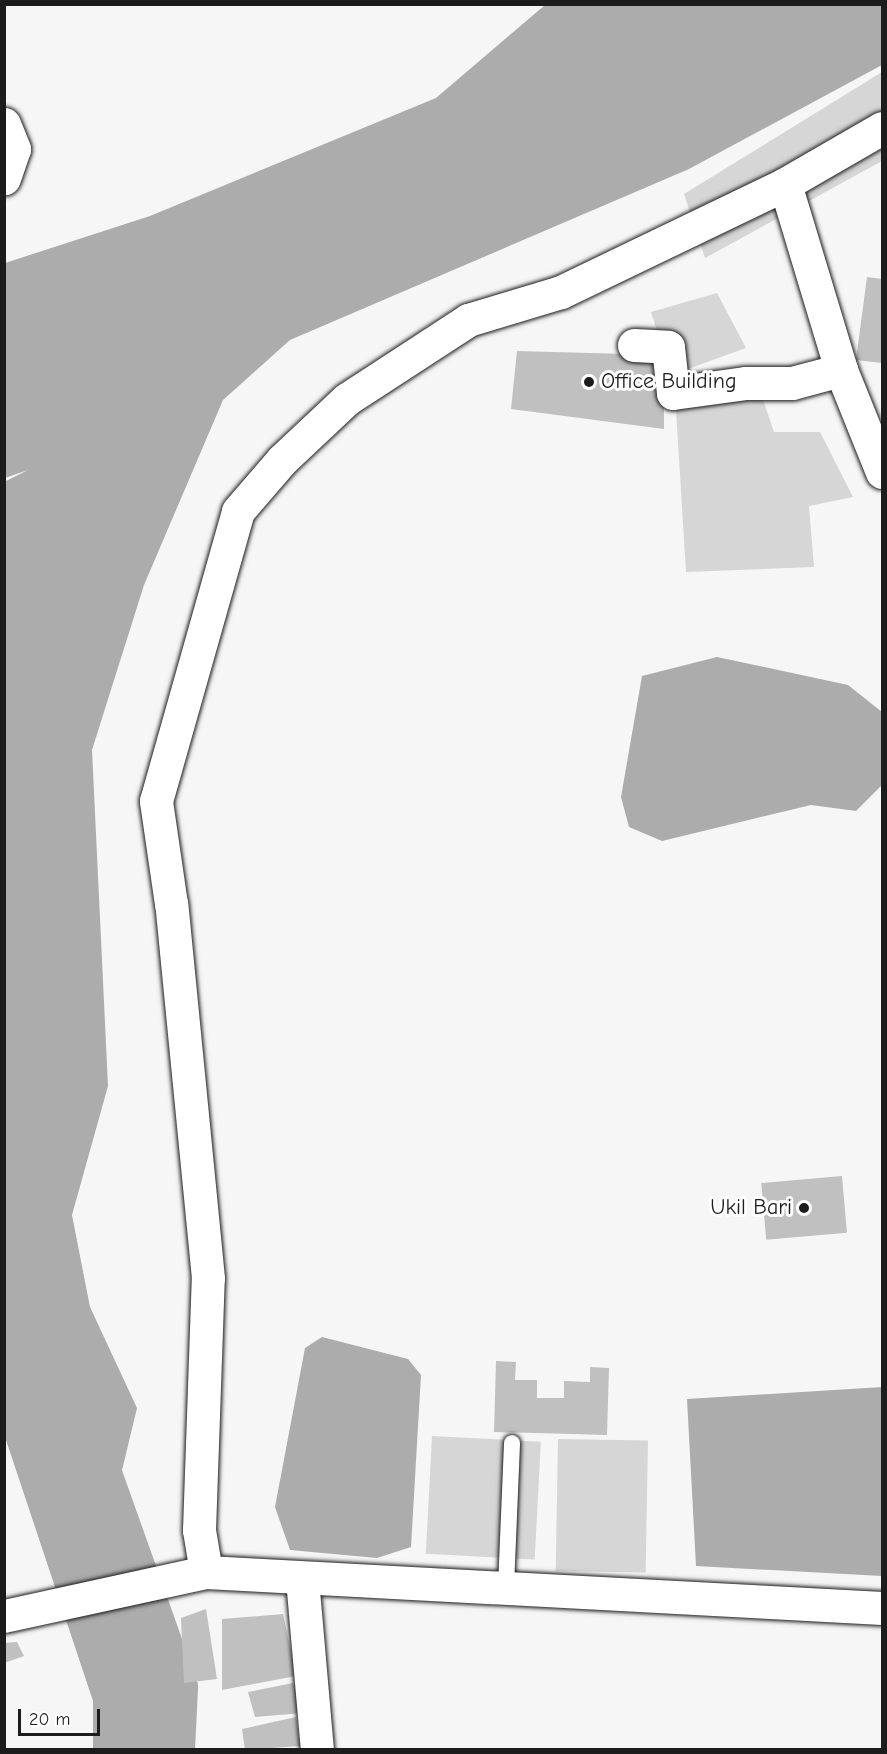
<!DOCTYPE html>
<html>
<head>
<meta charset="utf-8">
<style>
  body { margin:0 }
  #map { position:relative; width:887px; height:1754px; overflow:hidden; background:#f6f6f6; font-family:"Comic Neue",sans-serif }
  div>[style] { position:absolute }
  .green>* { inset:0; background:#d6d6d6; transform-origin:0 0 }
  .water>* { inset:0; background:#acacac }
  .river>* { height:50px; margin:-25px; padding:0 25px; transform-origin:25px; border-radius:25px; background:#acacac }
  .building>* { inset:0; background:#c0c0c0; transform-origin:0 0 }
  .roads { filter:drop-shadow(0 0 2px #1c1c1c) drop-shadow(0 0 2px #1c1c1c) }
  .lane>* { height:16px; margin:-8px; padding:0 8px; transform-origin:8px; border-radius:8px; background:#fff }
  .street>* { height:33px; margin:-16.5px; padding:0 16.5px; transform-origin:16.5px; border-radius:16.5px; background:#fff }
  .primary>* { height:33px; margin:-16.5px; padding:0 16.5px; transform-origin:16.5px; border-radius:16.5px; background:#fff }
  .dots>* { width:16px; height:16px; translate:-50% -50%; box-sizing:border-box; border:3px solid #fff; border-radius:50% }
  span { translate:-50% -50%; white-space:nowrap; text-align:center; line-height:1.15; -webkit-text-stroke:6px #fff; paint-order:stroke }
  .poi-label { font-size:22px; color:#1c1c1c }
  .left { translate:0 -50%; text-align:left }
  .right { translate:-100% -50%; text-align:right }
  .frame { position:absolute; inset:0; border:6px solid #1c1c1c; pointer-events:none }
  .scale { position:absolute; left:18px; top:1709px; width:82px; height:27px; box-sizing:border-box; border:3px solid #1c1c1c; border-top:0; padding-left:8px; font-size:18px; line-height:21px; white-space:nowrap; color:#1c1c1c; -webkit-text-stroke:4px #fff; paint-order:stroke }
</style>
</head>
<body>
<div id="map">
  <div class="green">
    <i style="clip-path:polygon(882px 72px,882px 161px,705px 258px,684px 194px)"></i>
    <i style="clip-path:polygon(717px 293px,746px 348px,671px 375px,651px 312px)"></i>
    <i style="clip-path:polygon(759px 388px,774px 432px,820px 432px,853px 497px,809px 506px,814px 567px,686px 572px,676px 410px)"></i>
    <i style="left:432px;top:1436px;width:109px;height:118px;rotate:3deg"></i>
    <i style="left:558px;top:1439px;width:90px;height:132px;rotate:1deg"></i>
  </div>
  <div class="water">
    <i style="clip-path:polygon(545px 5px,882px 5px,882px 65px,689px 169px,290px 340px,223px 400px,144px 585px,92px 750px,108px 1086px,72px 1215px,90px 1307px,137px 1408px,112px 1512px,164px 1661px,171px 1718px,170px 1749px,93px 1749px,93px 1701px,5px 1437px,4px 482px,28px 470px,5px 478px,5px 263px,150px 216px,436px 98px)"></i>
    <i style="clip-path:polygon(717px 657px,848px 685px,882px 712px,882px 785px,856px 811px,811px 805px,662px 841px,629px 827px,621px 797px,642px 676px)"></i>
    <i style="clip-path:polygon(322px 1337px,408px 1359px,421px 1375px,411px 1547px,377px 1558px,290px 1550px,275px 1507px,305px 1348px)"></i>
    <i style="clip-path:polygon(882px 1387px,882px 1576px,696px 1566px,687px 1399px)"></i>
  </div>
  <div class="river">
    <i style="left:90px;top:1455px;width:247px;rotate:70.4deg"></i>
    <i style="left:173px;top:1688px;width:62px;rotate:92.8deg"></i>
  </div>
  <div class="building">
    <i style="clip-path:polygon(867px 277px,882px 279px,882px 363px,856px 360px)"></i>
    <i style="clip-path:polygon(517px 351px,664px 355px,664px 429px,511px 409px)"></i>
    <i style="left:842px;top:1176px;width:57px;height:81px;rotate:85deg"></i>
    <i style="clip-path:polygon(496px 1361px,516px 1362px,515px 1380px,537px 1380px,537px 1398px,564px 1398px,564px 1381px,590px 1382px,590px 1367px,609px 1368px,607px 1435px,494px 1432px)"></i>
    <i style="clip-path:polygon(206px 1609px,217px 1679px,184px 1683px,181px 1618px)"></i>
    <i style="clip-path:polygon(283px 1614px,296px 1676px,222px 1690px,222px 1619px)"></i>
    <i style="clip-path:polygon(17px 1642px,24px 1656px,4px 1663px,4px 1643px)"></i>
    <i style="clip-path:polygon(293px 1683px,303px 1713px,255px 1717px,248px 1692px)"></i>
    <i style="clip-path:polygon(296px 1717px,300px 1746px,245px 1750px,242px 1729px)"></i>
  </div>
  <div class="roads">
    <div class="lane">
      <i style="left:506px;top:1587px;width:144px;rotate:-87.6deg"></i>
    </div>
    <div class="street">
      <i style="left:4px;top:124px;width:27px;rotate:68deg"></i>
      <i style="left:14px;top:149px;width:31px;rotate:109deg"></i>
      <i style="left:882px;top:128px;width:112px;rotate:150deg"></i>
      <i style="left:785px;top:184px;width:194px;rotate:73.2deg"></i>
      <i style="left:841px;top:370px;width:110px;rotate:68.1deg"></i>
      <i style="left:634px;top:345px;width:34px;rotate:3deg"></i>
      <i style="left:668px;top:347px;width:46px;rotate:83.8deg"></i>
      <i style="left:673px;top:393px;width:74px;rotate:-7.8deg"></i>
      <i style="left:746px;top:383px;width:46px"></i>
      <i style="left:792px;top:383px;width:51px;rotate:-14.9deg"></i>
      <i style="left:206px;top:1572px;width:43px;rotate:-99.5deg"></i>
      <i style="left:199px;top:1530px;width:252px;rotate:-88deg"></i>
      <i style="left:208px;top:1278px;width:376px;rotate:-95.6deg"></i>
      <i style="left:171px;top:904px;width:104px;rotate:-98.3deg"></i>
      <i style="left:156px;top:801px;width:301px;rotate:-74.2deg"></i>
      <i style="left:238px;top:511px;width:67px;rotate:-49.2deg"></i>
      <i style="left:282px;top:460px;width:89px;rotate:-43.2deg"></i>
      <i style="left:347px;top:399px;width:145px;rotate:-33.1deg"></i>
      <i style="left:468px;top:320px;width:97px;rotate:-16.8deg"></i>
      <i style="left:561px;top:292px;width:249px;rotate:-25.7deg"></i>
      <i style="left:302px;top:1579px;width:172px;rotate:85deg"></i>
    </div>
    <div class="primary">
      <i style="left:4px;top:1616px;width:207px;rotate:-12.3deg"></i>
      <i style="left:206px;top:1572px;width:677px;rotate:3.05deg"></i>
    </div>
  </div>
  <div class="dots">
    <i style="left:589px;top:382px;background:#1c1c1c"></i>
    <i style="left:804px;top:1208px;background:#1c1c1c"></i>
  </div>
  <div class="poi-label">
    <span class="left" style="left:601px;top:382px">Office Building</span>
    <span class="right" style="left:792px;top:1208px">Ukil Bari</span>
  </div>
  <div class="frame"></div>
  <div class="scale">20 m</div>
</div>
</body>
</html>
